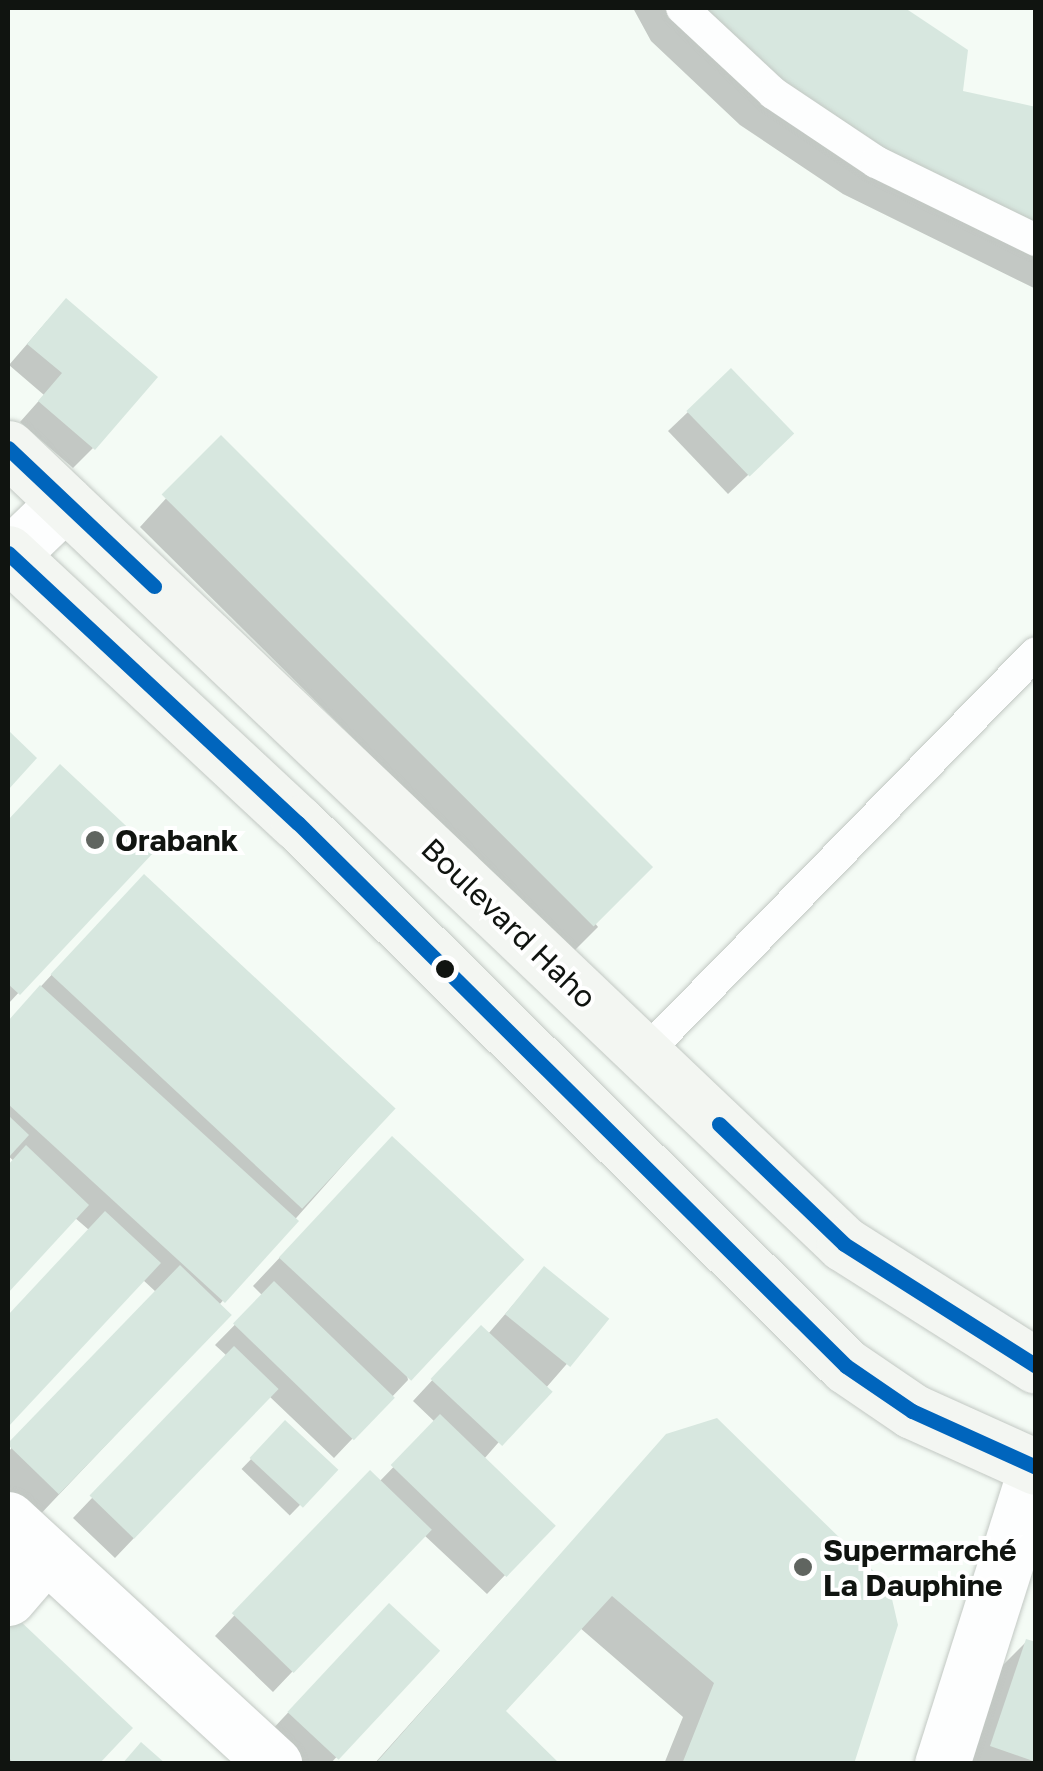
<!DOCTYPE html>
<html>
<head>
<meta charset="utf-8">
<style>
  body { margin:0 }
  #map { position:relative; width:1043px; height:1771px; overflow:hidden; background:#f4fbf5; font-family:"Golos Text",sans-serif }
  div>[style] { position:absolute }
  .shadow>* { inset:0; background:#0003; transform-origin:0 0 }
  .building>* { inset:0; background:#d7e7df; transform-origin:0 0 }
  .roads { filter:drop-shadow(0 0 2px #c2c8c3) drop-shadow(0 0 2px #c2c8c3) }
  .lane>* { height:32px; margin:-16px; padding:0 16px; transform-origin:16px; border-radius:16px; background:#fdfefe }
  .street>* { height:55px; margin:-27.5px; padding:0 27.5px; transform-origin:27.5px; border-radius:27.5px; background:#fdfefe }
  .secondary>* { height:55px; margin:-27.5px; padding:0 27.5px; transform-origin:27.5px; border-radius:27.5px; background:#f3f6f2 }
  .bus-1>* { height:15px; margin:-7.5px; padding:0 7.5px; transform-origin:7.5px; border-radius:7.5px; background:#0065bd }
  .dots>* { width:28px; height:28px; translate:-50% -50%; box-sizing:border-box; border:5px solid #fff; border-radius:50% }
  span { translate:-50% -50%; white-space:nowrap; text-align:center; line-height:1.15; -webkit-text-stroke:8px #fff; paint-order:stroke }
  .poi-label { font-size:30px; color:#101410; font-weight:700 }
  .left { translate:0 -50%; text-align:left }
  .street-label { font-size:30px; color:#101410 }
  .frame { position:absolute; inset:0; border:10px solid #101410; pointer-events:none }
</style>
</head>
<body>
<div id="map">
  <div class="shadow">
    <i style="clip-path:polygon(633px 8px,901px 8px,966px 52px,960px 93px,1036px 109px,1036px 289px,843px 194px,740px 125px,651px 41px)"></i>
    <i style="clip-path:polygon(47px 321px,93px 448px,73px 468px,20px 422px,44px 395px,9px 365px)"></i>
    <i style="clip-path:polygon(688px 412px,771px 453px,728px 494px,668px 431px)"></i>
    <i style="clip-path:polygon(221px 438px,598px 927px,571px 954px,140px 527px)"></i>
    <i style="clip-path:polygon(33px 794px,150px 852px,8px 1004px,8px 822px)"></i>
    <i style="clip-path:polygon(117px 904px,391px 1111px,219px 1305px,229px 1315px,34px 1521px,8px 1497px,8px 1452px,156px 1292px,142px 1279px,8px 1423px,8px 1317px,89px 1230px,74px 1217px,8px 1289px,8px 1167px,14px 1161px,8px 1156px,8px 1022px)"></i>
    <i style="clip-path:polygon(365px 1167px,408px 1380px,334px 1458px,269px 1396px,115px 1558px,73px 1518px,227px 1356px,215px 1345px,263px 1296px,253px 1286px)"></i>
    <i style="clip-path:polygon(544px 1269px,605px 1320px,484px 1459px,506px 1574px,487px 1594px,423px 1534px,273px 1692px,215px 1636px,350px 1493px,379px 1482px,436px 1423px,413px 1401px,462px 1348px,488px 1334px)"></i>
    <i style="left:286px;top:1423px;width:67px;height:64px;rotate:44deg"></i>
    <i style="clip-path:polygon(667px 1436px,851px 1764px,664px 1764px,683px 1717px,579px 1627px,502px 1711px,556px 1764px,374px 1764px)"></i>
    <i style="clip-path:polygon(17px 1622px,96px 1764px,8px 1764px,8px 1631px)"></i>
    <i style="clip-path:polygon(369px 1626px,436px 1651px,330px 1764px,301px 1764px,269px 1733px)"></i>
    <i style="clip-path:polygon(1026px 1642px,1036px 1645px,1036px 1764px,968px 1764px,999px 1669px)"></i>
  </div>
  <div class="building">
    <i style="clip-path:polygon(681px 8px,905px 8px,968px 50px,963px 91px,1036px 107px,1036px 240px,876px 162px)"></i>
    <i style="clip-path:polygon(66px 298px,158px 377px,95px 450px,38px 401px,62px 373px,27px 344px)"></i>
    <i style="left:731px;top:368px;width:91px;height:62px;rotate:46deg"></i>
    <i style="left:221px;top:435px;width:611px;height:84px;rotate:45deg"></i>
    <i style="clip-path:polygon(8px 730px,37px 758px,8px 790px)"></i>
    <i style="clip-path:polygon(60px 764px,154px 852px,20px 995px,8px 984px,8px 820px)"></i>
    <i style="left:144px;top:874px;width:344px;height:137px;rotate:43deg"></i>
    <i style="clip-path:polygon(40px 985px,299px 1221px,225px 1303px,8px 1104px,8px 1021px)"></i>
    <i style="clip-path:polygon(8px 1115px,29px 1135px,8px 1158px)"></i>
    <i style="left:392px;top:1136px;width:181px;height:166px;rotate:43deg"></i>
    <i style="clip-path:polygon(26px 1145px,89px 1205px,8px 1293px,8px 1165px)"></i>
    <i style="clip-path:polygon(105px 1211px,161px 1263px,8px 1427px,8px 1315px)"></i>
    <i style="left:180px;top:1265px;width:72px;height:249px;rotate:44deg"></i>
    <i style="left:544px;top:1266px;width:84px;height:62px;rotate:39deg"></i>
    <i style="left:274px;top:1281px;width:168px;height:59px;rotate:44deg"></i>
    <i style="left:481px;top:1325px;width:98px;height:74px;rotate:43deg"></i>
    <i style="left:234px;top:1346px;width:62px;height:208px;rotate:44deg"></i>
    <i style="left:440px;top:1414px;width:161px;height:71px;rotate:44deg"></i>
    <i style="clip-path:polygon(717px 1418px,889px 1586px,898px 1625px,854px 1764px,682px 1764px,714px 1683px,612px 1596px,506px 1711px,560px 1764px,375px 1764px,666px 1434px)"></i>
    <i style="left:285px;top:1420px;width:73px;height:52px;rotate:43deg"></i>
    <i style="left:370px;top:1470px;width:86px;height:199px;rotate:44deg"></i>
    <i style="left:389px;top:1603px;width:70px;height:149px;rotate:43deg"></i>
    <i style="clip-path:polygon(17px 1618px,133px 1728px,99px 1764px,14px 1764px,8px 1757px,8px 1628px)"></i>
    <i style="clip-path:polygon(1026px 1639px,1036px 1642px,1036px 1762px,990px 1746px)"></i>
    <i style="clip-path:polygon(141px 1742px,166px 1764px,122px 1764px)"></i>
  </div>
  <div class="roads">
    <div class="lane">
      <i style="left:682px;top:8px;width:125px;rotate:43deg"></i>
      <i style="left:773px;top:93px;width:124px;rotate:33.8deg"></i>
      <i style="left:876px;top:162px;width:178px;rotate:26deg"></i>
      <i style="left:645px;top:1053px;width:559px;rotate:-45.65deg"></i>
    </div>
    <div class="street">
      <i style="left:8px;top:557px;width:79px;rotate:-44deg"></i>
      <i style="left:8px;top:1519px;width:362px;rotate:42.6deg"></i>
      <i style="left:8px;top:1598px;width:58px;rotate:-49.2deg"></i>
      <i style="left:942px;top:1764px;width:311px;rotate:-72.4deg"></i>
    </div>
    <div class="secondary">
      <i style="left:8px;top:448px;width:1154px;rotate:43.6deg"></i>
      <i style="left:844px;top:1244px;width:227px;rotate:32.4deg"></i>
      <i style="left:8px;top:553px;width:396px;rotate:43deg"></i>
      <i style="left:298px;top:823px;width:771px;rotate:44.74deg"></i>
      <i style="left:846px;top:1366px;width:80px;rotate:34.3deg"></i>
      <i style="left:912px;top:1411px;width:136px;rotate:24.3deg"></i>
    </div>
  </div>
  <div class="bus-1">
    <i style="left:8px;top:448px;width:201px;rotate:43.4deg"></i>
    <i style="left:8px;top:553px;width:396px;rotate:43deg"></i>
    <i style="left:298px;top:823px;width:771px;rotate:44.74deg"></i>
    <i style="left:846px;top:1366px;width:80px;rotate:34.3deg"></i>
    <i style="left:912px;top:1411px;width:136px;rotate:24.3deg"></i>
    <i style="left:719px;top:1124px;width:173px;rotate:43.8deg"></i>
    <i style="left:844px;top:1244px;width:227px;rotate:32.4deg"></i>
  </div>
  <div class="dots">
    <i style="left:95px;top:840px;background:#606560"></i>
    <i style="left:445px;top:969px;background:#101410"></i>
    <i style="left:803px;top:1567px;background:#606560"></i>
  </div>
  <div class="poi-label">
    <span class="left" style="left:115px;top:840px">Orabank</span>
    <span class="left" style="left:823px;top:1567px">Supermarché<br>La Dauphine</span>
  </div>
  <div class="street-label">
    <span style="left:509px;top:923px;rotate:44deg">Boulevard Haho</span>
  </div>
  <div class="frame"></div>
</div>
</body>
</html>
